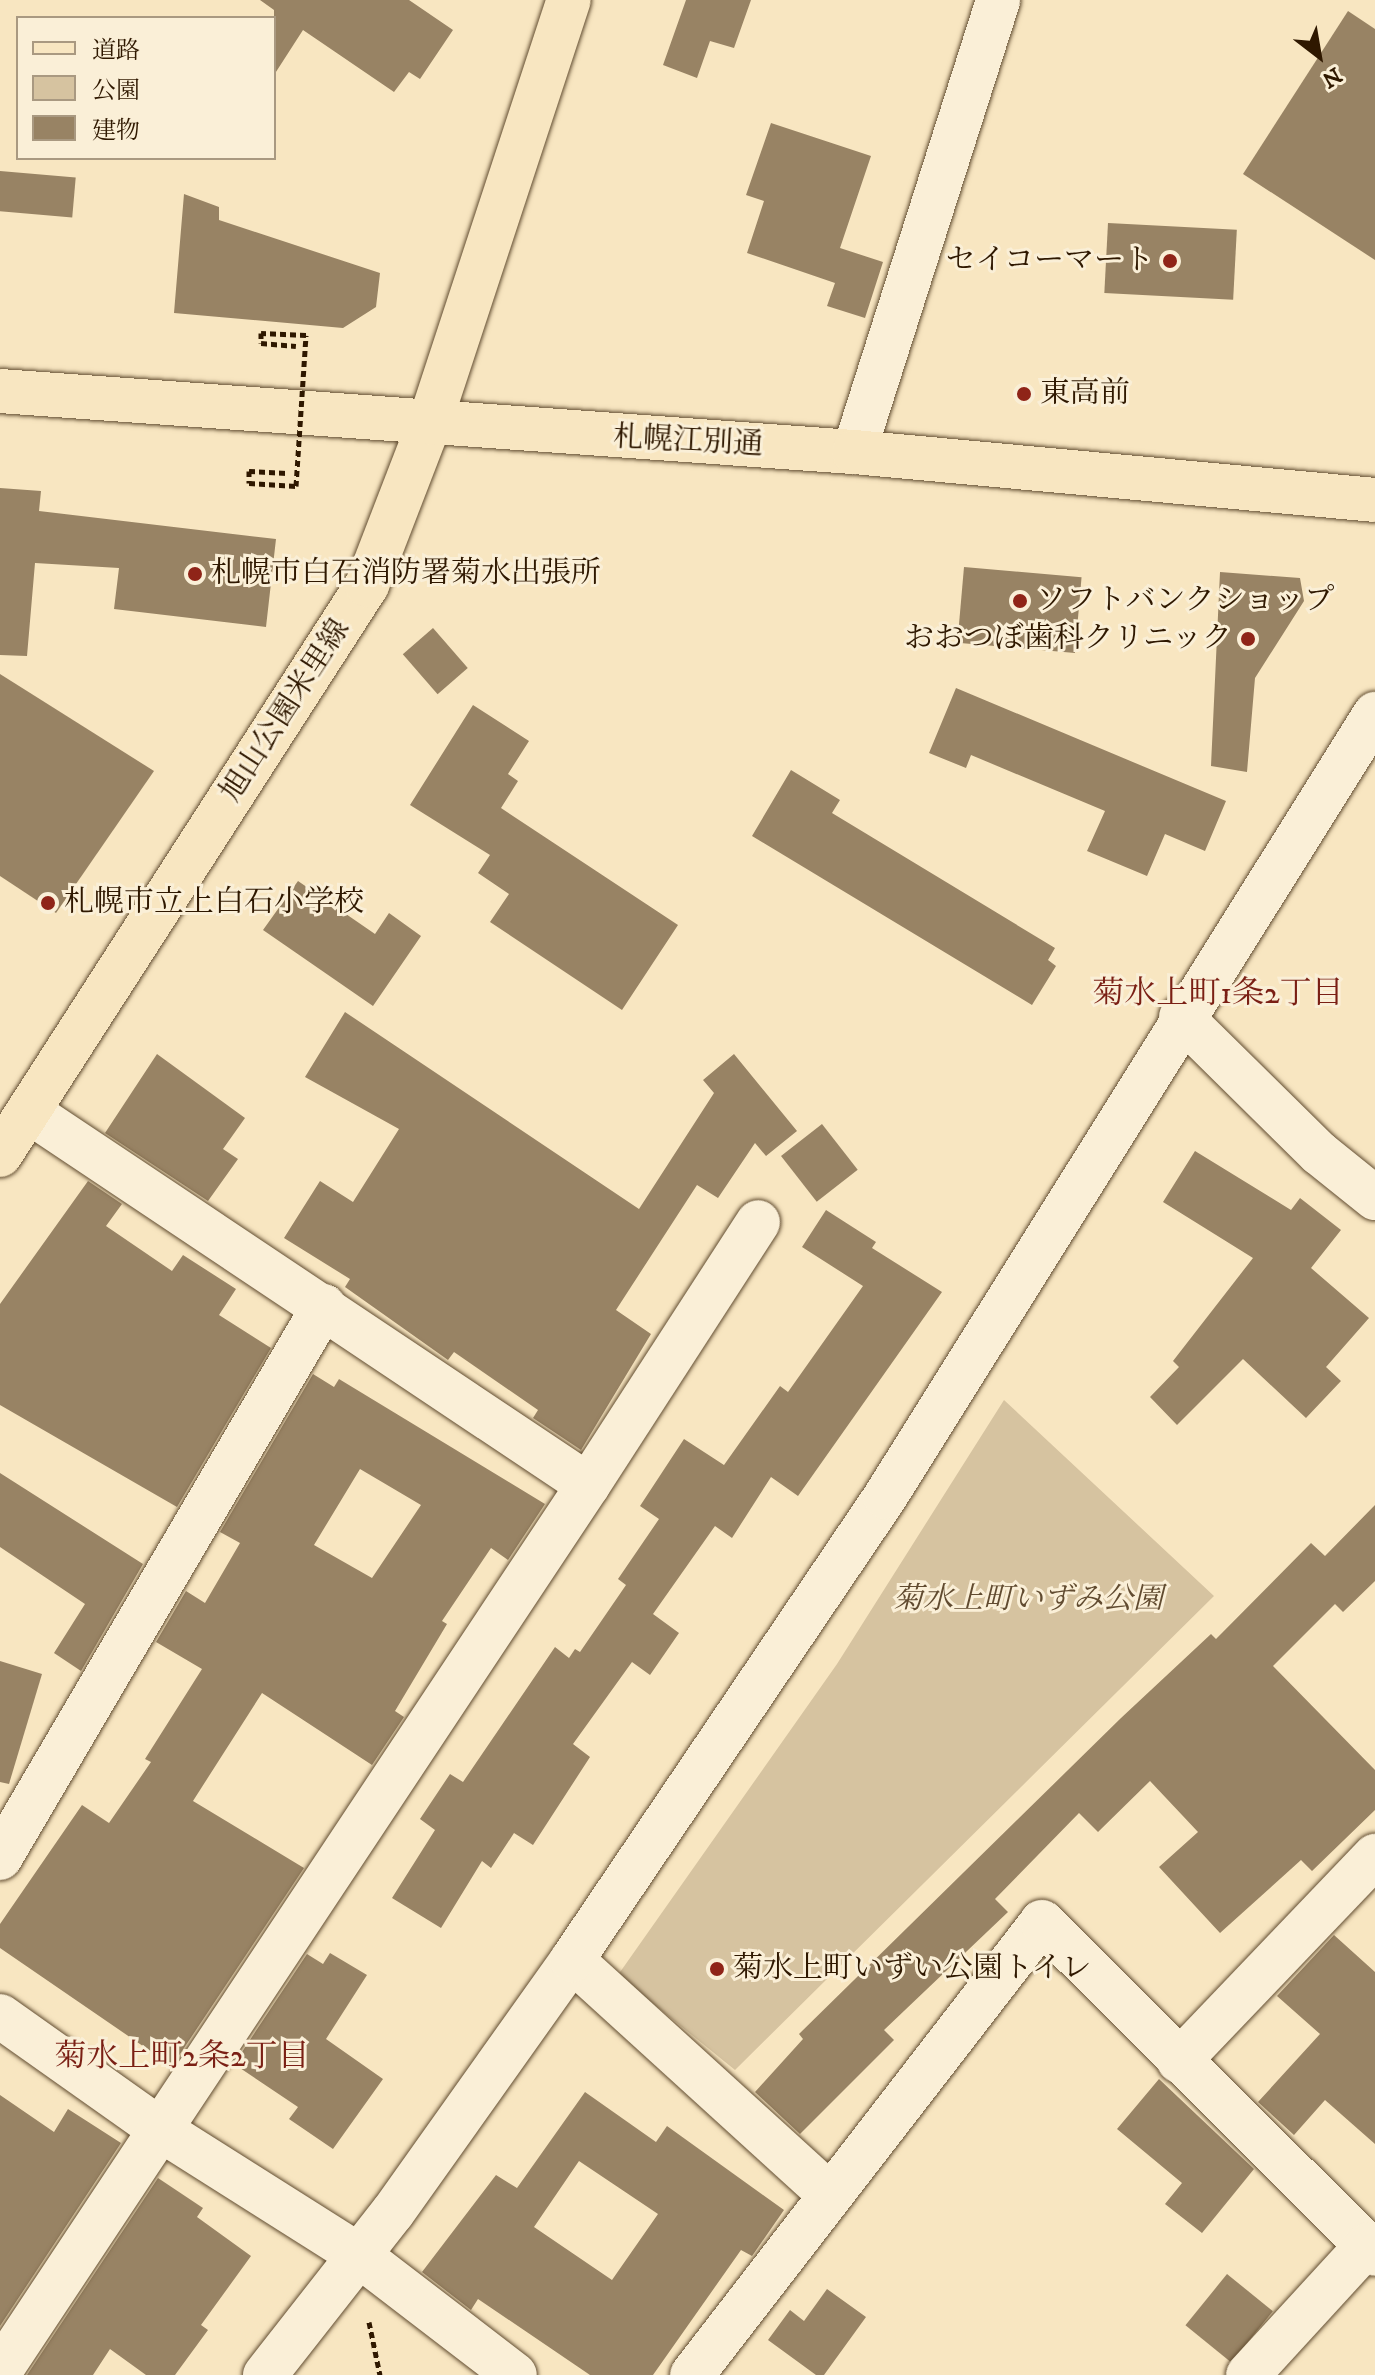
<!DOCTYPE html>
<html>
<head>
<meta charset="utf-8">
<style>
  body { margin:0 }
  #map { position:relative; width:1375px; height:2375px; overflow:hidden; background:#f8e6c1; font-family:"IM FELL DW Pica","Noto Serif JP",serif }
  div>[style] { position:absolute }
  .green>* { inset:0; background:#d6c3a0 }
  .building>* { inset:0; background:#988364; transform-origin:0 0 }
  .path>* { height:5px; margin-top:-2.5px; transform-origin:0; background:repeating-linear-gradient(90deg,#2f1800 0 6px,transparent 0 10px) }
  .roads { filter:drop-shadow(0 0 2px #614c30) drop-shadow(0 0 2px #614c30) }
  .minor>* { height:44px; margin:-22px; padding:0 22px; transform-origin:22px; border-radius:22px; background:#faefd7 }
  .major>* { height:44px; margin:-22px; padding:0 22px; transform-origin:22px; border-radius:22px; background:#f8e6c1 }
  .highway>* { height:44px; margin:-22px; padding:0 22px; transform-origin:22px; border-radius:22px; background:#f8e6c1 }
  .path-bridge>* { height:5px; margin-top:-2.5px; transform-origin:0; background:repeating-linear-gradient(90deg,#2f1800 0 6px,transparent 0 10px) }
  .dots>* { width:22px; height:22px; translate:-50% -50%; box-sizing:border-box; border:4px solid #faefd7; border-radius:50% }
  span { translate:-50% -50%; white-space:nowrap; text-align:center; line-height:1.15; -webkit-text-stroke:6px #faefd7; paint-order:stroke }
  .poi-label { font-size:30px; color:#2f1800 }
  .right { translate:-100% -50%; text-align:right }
  .left { translate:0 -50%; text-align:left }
  .street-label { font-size:30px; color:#2f1800 }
  .park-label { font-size:30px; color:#614b30; font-style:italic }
  .neighbourhood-label { font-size:32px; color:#7a1f14 }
  .legend { position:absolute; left:16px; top:16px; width:260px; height:144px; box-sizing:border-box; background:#faefd7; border:2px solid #a99981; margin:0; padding:10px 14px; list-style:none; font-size:24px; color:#2f1800 }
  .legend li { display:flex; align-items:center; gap:16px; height:40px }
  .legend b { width:40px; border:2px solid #a99981 }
  .north { position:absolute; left:1279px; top:16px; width:80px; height:80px; -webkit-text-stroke:6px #faefd7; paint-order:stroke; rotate:149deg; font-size:22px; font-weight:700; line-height:32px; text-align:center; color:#2f1800 }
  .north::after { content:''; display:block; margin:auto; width:28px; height:36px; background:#2f1800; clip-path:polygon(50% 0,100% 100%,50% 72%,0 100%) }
</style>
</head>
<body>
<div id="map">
  <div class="green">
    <i style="clip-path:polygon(1004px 1400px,1214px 1596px,735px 2070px,618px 1975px,837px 1664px)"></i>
  </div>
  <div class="building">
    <i style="clip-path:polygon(260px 0,409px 0,453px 30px,420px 79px,409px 72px,394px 92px,303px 30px,274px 75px,274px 10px)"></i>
    <i style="clip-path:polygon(686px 0,751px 0,734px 48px,710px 41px,697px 78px,663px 65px)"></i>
    <i style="clip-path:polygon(1348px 11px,1375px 29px,1375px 260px,1243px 174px)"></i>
    <i style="clip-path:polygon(771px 123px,871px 156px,840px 248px,883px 262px,865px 318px,827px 306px,835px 283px,747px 253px,764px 201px,746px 195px)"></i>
    <i style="left:0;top:171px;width:76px;height:40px;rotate:5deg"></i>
    <i style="clip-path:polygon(184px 194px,219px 207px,219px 220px,380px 273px,376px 307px,343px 328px,174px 313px)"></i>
    <i style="left:1108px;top:223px;width:129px;height:70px;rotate:3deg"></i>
    <i style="clip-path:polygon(0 488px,41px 491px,39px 511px,276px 539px,266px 627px,114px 609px,119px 568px,35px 563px,27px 656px,0 655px)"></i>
    <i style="left:964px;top:567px;width:118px;height:76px;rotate:5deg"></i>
    <i style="clip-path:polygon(1220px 572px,1300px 578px,1304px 601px,1255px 678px,1247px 772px,1211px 766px)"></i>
    <i style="left:433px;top:628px;width:53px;height:40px;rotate:49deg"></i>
    <i style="clip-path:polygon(0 674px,154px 771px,56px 913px,0 876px)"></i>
    <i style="clip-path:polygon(956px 688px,1226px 801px,1205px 851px,1165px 834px,1147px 876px,1087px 851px,1105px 811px,971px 755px,966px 768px,929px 753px)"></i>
    <i style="clip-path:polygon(473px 705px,529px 741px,508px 774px,518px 781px,501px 808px,678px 925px,622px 1010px,490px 922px,509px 894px,478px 873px,490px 855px,410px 805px)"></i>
    <i style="clip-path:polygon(791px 770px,840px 800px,832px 813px,1055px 948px,1048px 960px,1056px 966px,1032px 1005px,752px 836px)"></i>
    <i style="clip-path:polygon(298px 881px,375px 934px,389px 913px,421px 936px,373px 1006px,263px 930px)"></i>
    <i style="clip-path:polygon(345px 1012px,639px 1209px,714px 1093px,703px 1080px,734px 1054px,797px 1131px,766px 1156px,755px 1143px,718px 1198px,697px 1185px,616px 1310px,651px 1334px,581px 1450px,533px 1418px,538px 1410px,454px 1352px,448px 1360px,345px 1287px,350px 1279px,284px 1238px,320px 1181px,353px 1202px,399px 1129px,305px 1077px)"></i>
    <i style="clip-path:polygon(157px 1054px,245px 1118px,223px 1149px,238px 1159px,208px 1201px,105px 1133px)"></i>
    <i style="left:822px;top:1124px;width:58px;height:52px;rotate:52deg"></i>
    <i style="clip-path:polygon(1195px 1151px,1291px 1210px,1300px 1198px,1341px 1230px,1311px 1268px,1369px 1318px,1326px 1367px,1341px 1381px,1306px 1418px,1243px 1359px,1177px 1425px,1150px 1397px,1179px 1367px,1173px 1361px,1253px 1258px,1163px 1202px)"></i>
    <i style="clip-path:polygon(88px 1181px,122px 1204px,106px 1226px,172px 1271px,183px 1255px,236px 1289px,219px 1315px,271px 1348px,177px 1507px,0 1405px,0 1304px)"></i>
    <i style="clip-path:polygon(826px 1210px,876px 1242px,872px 1248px,942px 1292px,798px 1496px,771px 1477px,732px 1538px,715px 1526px,653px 1614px,679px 1633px,650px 1675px,632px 1662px,573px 1744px,590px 1757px,533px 1845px,514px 1833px,491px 1868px,482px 1861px,441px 1928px,392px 1898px,435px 1830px,420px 1819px,450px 1774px,463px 1782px,555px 1647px,569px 1658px,575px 1649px,580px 1652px,626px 1585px,618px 1579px,659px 1519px,640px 1506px,684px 1439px,724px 1465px,780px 1386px,788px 1392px,863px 1286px,802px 1247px)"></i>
    <i style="clip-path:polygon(evenodd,313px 1374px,334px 1387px,339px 1379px,545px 1504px,508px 1560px,491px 1548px,442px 1621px,447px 1624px,395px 1711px,404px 1717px,372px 1765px,262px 1693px,193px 1801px,304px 1868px,172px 2066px,0 1948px,0 1924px,82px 1805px,109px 1823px,151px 1762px,145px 1759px,202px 1669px,156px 1642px,186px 1591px,205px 1603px,240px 1543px,220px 1532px,313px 1374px,360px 1469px,421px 1505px,372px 1578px,314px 1545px,360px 1469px)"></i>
    <i style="clip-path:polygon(0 1473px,143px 1564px,81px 1671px,54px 1653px,85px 1604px,0 1547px)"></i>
    <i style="clip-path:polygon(1375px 1505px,1375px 1581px,1343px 1612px,1335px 1604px,1273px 1666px,1375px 1770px,1375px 1810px,1312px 1871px,1301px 1860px,1220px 1933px,1159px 1867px,1198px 1832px,1150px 1781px,1098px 1832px,1079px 1813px,995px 1899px,1008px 1912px,884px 2030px,894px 2040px,800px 2134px,755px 2092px,803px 2039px,799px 2034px,1121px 1718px,1211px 1634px,1216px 1639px,1311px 1543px,1325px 1556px)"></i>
    <i style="clip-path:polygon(0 1661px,42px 1674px,9px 1784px,0 1782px)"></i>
    <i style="clip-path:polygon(1334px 1935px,1375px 1972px,1375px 2144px,1325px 2100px,1294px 2135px,1258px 2102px,1320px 2034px,1277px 1996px)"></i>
    <i style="clip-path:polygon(330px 1953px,367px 1975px,326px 2039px,383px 2079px,333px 2149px,289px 2119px,298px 2107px,234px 2064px,307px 1954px,323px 1964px)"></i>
    <i style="clip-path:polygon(1159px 2079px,1254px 2169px,1202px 2233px,1165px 2204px,1182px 2183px,1117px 2129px)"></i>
    <i style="clip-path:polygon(evenodd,585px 2092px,656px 2142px,667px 2126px,784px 2210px,752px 2256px,741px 2250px,653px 2375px,590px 2375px,478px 2299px,471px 2310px,422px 2272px,496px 2175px,517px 2188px,585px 2092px,579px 2161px,658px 2214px,612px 2280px,534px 2227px,579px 2161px)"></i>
    <i style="clip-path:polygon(0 2095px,54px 2132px,68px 2109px,121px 2143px,0 2326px)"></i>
    <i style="clip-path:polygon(158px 2178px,203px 2208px,197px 2217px,251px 2256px,201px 2325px,208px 2330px,175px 2375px,146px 2375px,110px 2349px,93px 2375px,27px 2375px)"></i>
    <i style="left:1227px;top:2274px;width:59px;height:66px;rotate:39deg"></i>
    <i style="clip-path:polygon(827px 2289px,866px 2317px,824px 2375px,816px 2375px,768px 2340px,790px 2310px,804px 2321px)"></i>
  </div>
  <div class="path">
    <i style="left:261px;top:343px;width:35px;rotate:5deg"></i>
    <i style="left:249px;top:471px;width:38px;rotate:3deg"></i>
    <i style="left:369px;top:2322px;width:54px;rotate:78.3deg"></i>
  </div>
  <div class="roads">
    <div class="minor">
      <i style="left:854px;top:452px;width:474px;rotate:-72.3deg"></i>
      <i style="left:1181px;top:1017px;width:194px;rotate:44.6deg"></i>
      <i style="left:1319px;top:1153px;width:72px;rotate:38.8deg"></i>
      <i style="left:588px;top:1485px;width:313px;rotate:-57.1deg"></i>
      <i style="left:0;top:1858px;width:640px;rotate:-59.59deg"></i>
      <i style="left:572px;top:1960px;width:346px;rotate:42.3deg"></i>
      <i style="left:0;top:2016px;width:201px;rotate:35.3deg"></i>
      <i style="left:164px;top:2132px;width:232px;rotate:32.3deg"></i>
      <i style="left:360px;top:2256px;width:195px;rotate:37.5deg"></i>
      <i style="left:1179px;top:2061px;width:284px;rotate:-46.3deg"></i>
      <i style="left:0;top:2371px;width:1063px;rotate:-56.43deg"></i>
      <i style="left:588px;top:1485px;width:673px;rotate:-146.26deg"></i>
      <i style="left:265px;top:2375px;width:207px;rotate:-51.9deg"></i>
      <i style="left:393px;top:2212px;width:309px;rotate:-54.6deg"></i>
      <i style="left:572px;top:1960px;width:559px;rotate:-55.94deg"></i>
      <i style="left:885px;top:1497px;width:924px;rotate:-57.96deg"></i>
      <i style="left:692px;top:2375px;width:572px;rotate:-52.31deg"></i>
      <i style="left:1042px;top:1922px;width:470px;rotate:44.9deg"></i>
      <i style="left:1248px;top:2375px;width:176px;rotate:-47.5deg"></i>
    </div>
    <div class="major">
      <i style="left:0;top:1155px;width:678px;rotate:-57.22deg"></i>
      <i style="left:367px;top:585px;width:175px;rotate:-68.9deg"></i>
      <i style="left:430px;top:422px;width:444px;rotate:-71.8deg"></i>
    </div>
    <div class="highway">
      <i style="left:0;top:391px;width:856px;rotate:4.09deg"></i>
      <i style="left:854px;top:452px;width:523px;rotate:5.26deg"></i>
    </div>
  </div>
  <div class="path-bridge">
    <i style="left:249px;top:471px;width:12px;rotate:90deg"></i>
    <i style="left:249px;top:483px;width:47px;rotate:3.7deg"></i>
    <i style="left:296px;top:486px;width:151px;rotate:-86.2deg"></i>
    <i style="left:306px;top:335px;width:45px;rotate:-177.5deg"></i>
    <i style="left:261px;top:333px;width:10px;rotate:90deg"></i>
  </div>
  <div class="dots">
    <i style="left:1170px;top:261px;background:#8f2418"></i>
    <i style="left:1024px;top:394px;background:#8f2418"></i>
    <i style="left:195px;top:574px;background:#8f2418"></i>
    <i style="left:1020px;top:601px;background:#8f2418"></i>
    <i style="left:1248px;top:639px;background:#8f2418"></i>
    <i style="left:48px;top:903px;background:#8f2418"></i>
    <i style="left:717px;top:1969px;background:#8f2418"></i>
  </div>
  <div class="poi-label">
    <span class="right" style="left:1154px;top:261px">セイコーマート</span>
    <span class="left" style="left:1040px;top:394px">東高前</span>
    <span class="left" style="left:211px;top:574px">札幌市白石消防署菊水出張所</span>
    <span class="left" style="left:1036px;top:601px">ソフトバンクショップ</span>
    <span class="right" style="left:1232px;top:639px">おおつぼ歯科クリニック</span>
    <span class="left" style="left:64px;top:903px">札幌市立上白石小学校</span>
    <span class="left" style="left:733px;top:1969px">菊水上町いずい公園トイレ</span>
  </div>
  <div class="street-label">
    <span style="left:688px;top:442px;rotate:3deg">札幌江別通</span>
    <span style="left:286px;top:711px;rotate:-57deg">旭山公園米里線</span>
  </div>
  <div class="park-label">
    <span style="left:1028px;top:1600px">菊水上町いずみ公園</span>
  </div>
  <div class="neighbourhood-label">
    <span style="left:1218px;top:994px">菊水上町1条2丁目</span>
    <span style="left:182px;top:2057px">菊水上町2条2丁目</span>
  </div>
  <ul class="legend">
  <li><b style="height:10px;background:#f8e6c1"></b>道路</li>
  <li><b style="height:22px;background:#d6c3a0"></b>公園</li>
  <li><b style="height:22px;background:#988364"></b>建物</li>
  </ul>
  <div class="north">N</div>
</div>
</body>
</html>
